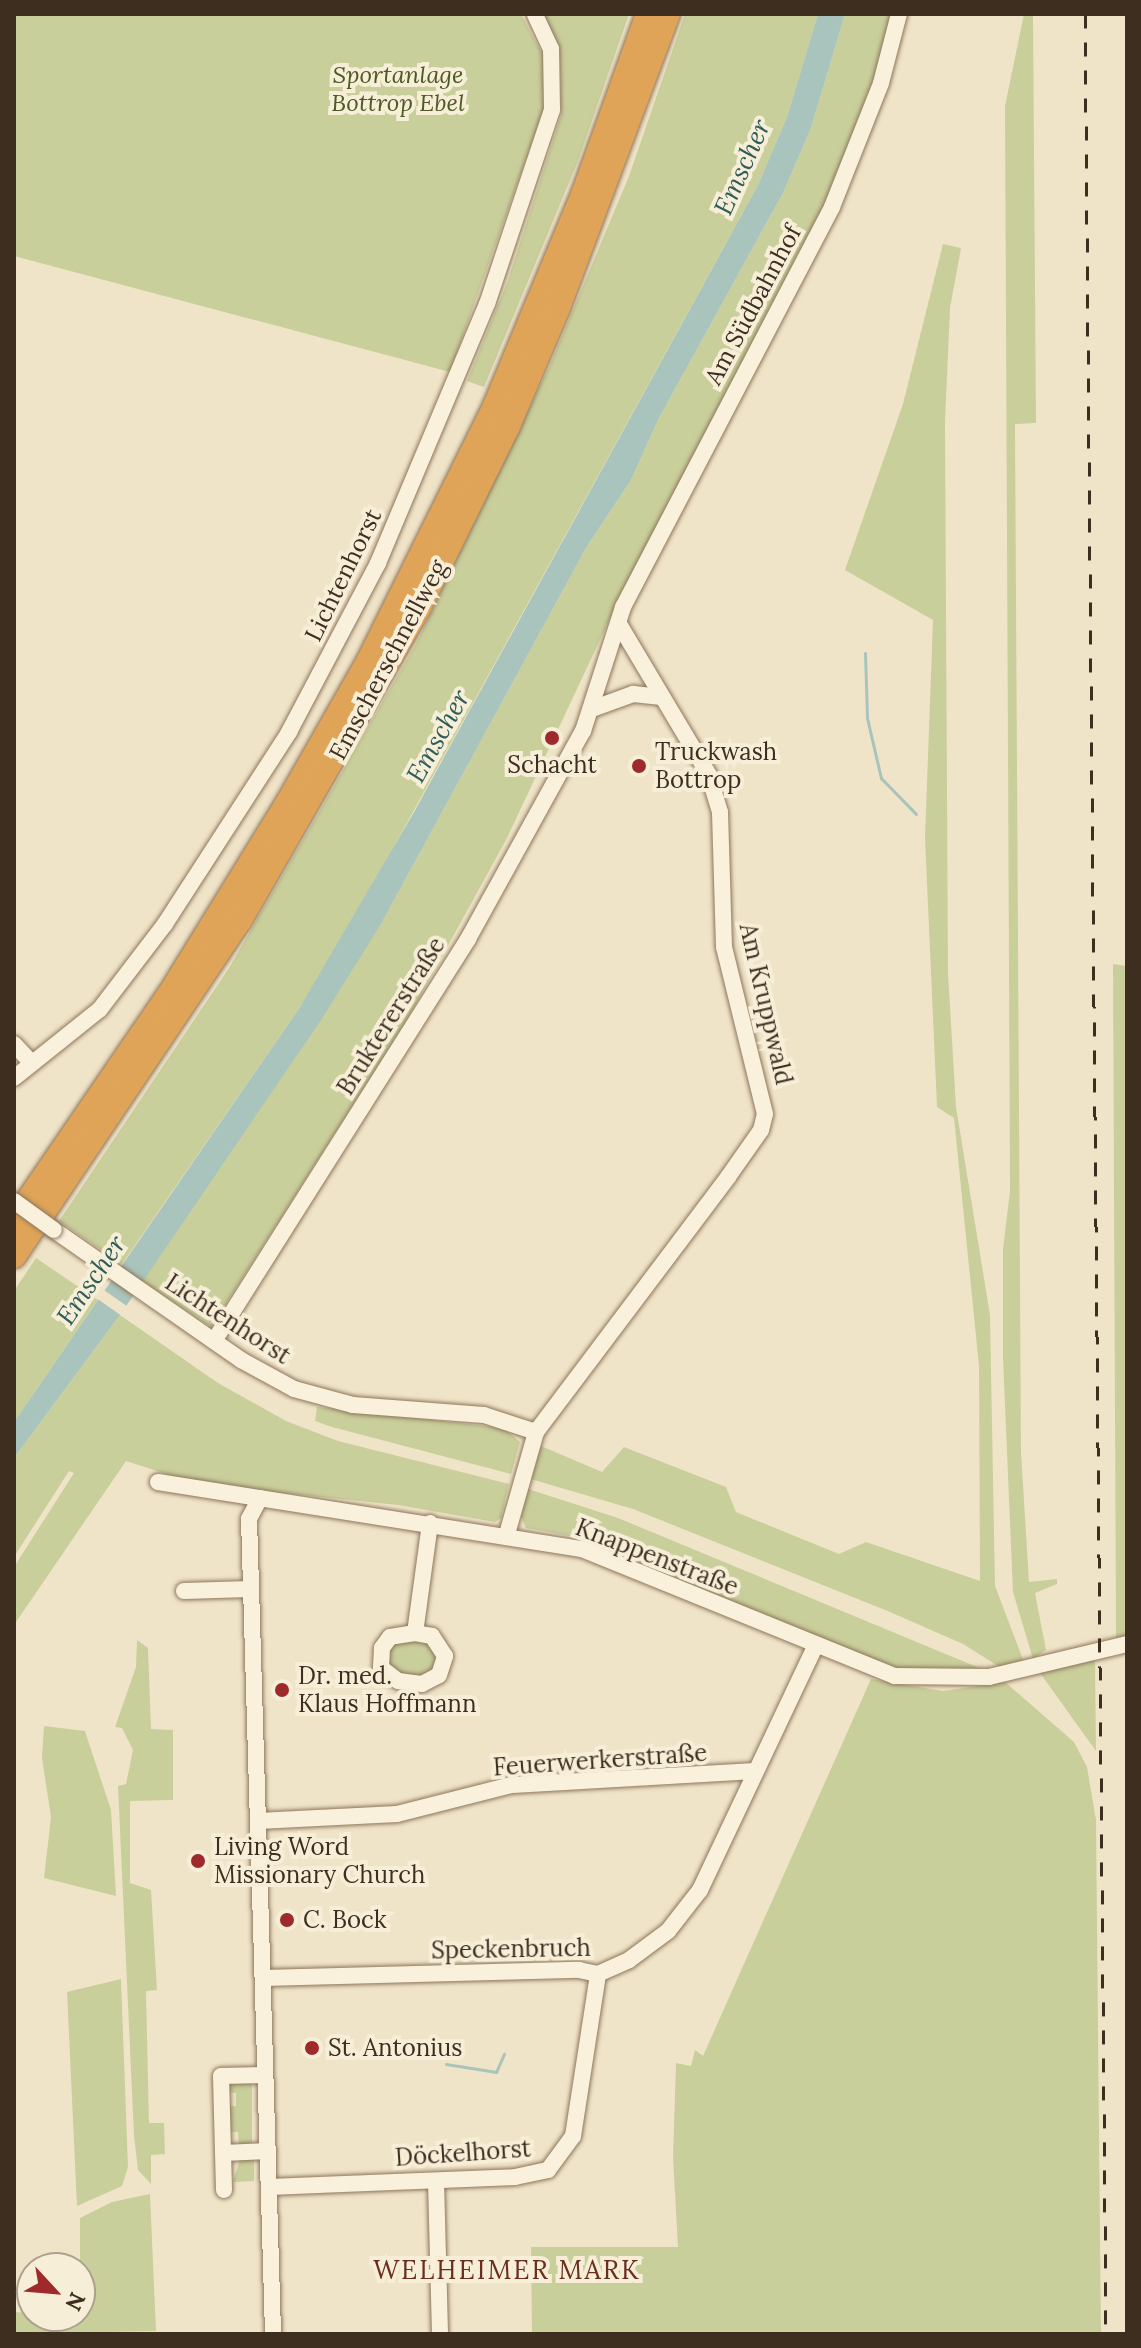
<!DOCTYPE html>
<html>
<head>
<meta charset="utf-8">
<style>
  body { margin:0 }
  #map { position:relative; width:1141px; height:2348px; overflow:hidden; background:#f0e4c8; font-family:Lora,serif }
  div>[style] { position:absolute }
  .green>* { inset:0; background:#c9cf9b }
  .water>* { inset:0; background:#a9c4bc }
  .pier>* { inset:0; background:#f0e4c8; transform-origin:0 0 }
  .stream>* { height:3px; margin:-1.5px; padding:0 1.5px; transform-origin:1.5px; border-radius:1.5px; background:#a9c4bc }
  .roads { filter:drop-shadow(0 0 2px #8d765c) drop-shadow(0 0 2px #8d765c) }
  .minor>* { height:16px; margin:-8px; padding:0 8px; transform-origin:8px; border-radius:8px; background:#faf1dc }
  .highway>* { height:24px; margin:-12px; padding:0 12px; transform-origin:12px; border-radius:12px; background:#e0a458 }
  .rail>* { height:3px; margin-top:-1.5px; transform-origin:0; background:repeating-linear-gradient(90deg,#3d2e20 0 14px,transparent 0 28px) }
  .bridges { filter:drop-shadow(0 0 2px #8d765c) drop-shadow(0 0 2px #8d765c) }
  .minor-bridge>* { height:16px; margin:-8px; padding:0 8px; transform-origin:8px; border-radius:8px; background:#faf1dc }
  .dots>* { width:22px; height:22px; translate:-50% -50%; box-sizing:border-box; border:4px solid #f7eed8; border-radius:50% }
  span { translate:-50% -50%; white-space:nowrap; text-align:center; line-height:1.15; -webkit-text-stroke:8px #f7eed8; paint-order:stroke }
  .park-label { font-size:24px; color:#4d5a26; font-style:italic }
  .street-label { font-size:24px; color:#3d2e20 }
  .poi-label { font-size:24px; color:#3d2e20 }
  .left { translate:0 -50%; text-align:left }
  .water-label { font-size:26px; color:#2f5d5a; font-style:italic }
  .neighbourhood-label { font-size:26px; color:#6b2e1e; letter-spacing:2px }
  .frame { position:absolute; inset:0; border:16px solid #3d2e20; pointer-events:none }
  .north { position:absolute; left:16px; top:2252px; width:80px; height:80px; box-sizing:border-box; background:#f7eed8; border:2px solid #ada18e; border-radius:50%; rotate:116deg; font-size:22px; font-weight:700; line-height:32px; text-align:center; color:#3d2e20 }
  .north::after { content:''; display:block; margin:auto; width:28px; height:36px; background:#9e2a2b; clip-path:polygon(50% 0,100% 100%,50% 72%,0 100%) }
</style>
</head>
<body>
<div id="map">
  <div class="green">
    <i style="clip-path:polygon(14px 14px,521px 14px,545px 59px,545px 106px,450px 372px,14px 256px)"></i>
    <i style="clip-path:polygon(540px 14px,629px 14px,578px 161px,484px 387px,467px 381px,507px 283px,561px 116px,560px 63px)"></i>
    <i style="clip-path:polygon(685px 14px,818px 14px,787px 117px,758px 185px,359px 910px,300px 1007px,122px 1264px,59px 1221px,229px 968px,416px 644px,550px 365px,629px 176px)"></i>
    <i style="clip-path:polygon(845px 14px,893px 14px,883px 60px,834px 195px,624px 589px,506px 840px,407px 1020px,211px 1327px,142px 1281px,381px 924px,586px 548px,631px 480px,659px 418px,783px 193px,811px 128px)"></i>
    <i style="clip-path:polygon(1024px 14px,1033px 14px,1036px 423px,1015px 424px,1021px 1452px,1029px 1582px,1057px 1579px,1057px 1584px,1035px 1593px,1046px 1650px,1033px 1659px,1013px 1592px,1003px 1359px,1003px 1249px,1010px 1191px,1005px 106px)"></i>
    <i style="clip-path:polygon(943px 244px,961px 248px,950px 308px,945px 422px,948px 973px,956px 1107px,990px 1315px,995px 1586px,1024px 1662px,1003px 1669px,963px 1644px,890px 1612px,633px 1509px,527px 1478px,541px 1446px,602px 1472px,624px 1447px,726px 1487px,736px 1512px,839px 1554px,866px 1542px,980px 1581px,979px 1366px,954px 1118px,937px 1107px,925px 838px,933px 620px,845px 570px,903px 404px)"></i>
    <i style="clip-path:polygon(1113px 964px,1127px 966px,1127px 1638px,1116px 1639px)"></i>
    <i style="clip-path:polygon(36px 1258px,98px 1300px,14px 1422px,14px 1291px)"></i>
    <i style="clip-path:polygon(120px 1315px,218px 1383px,286px 1421px,338px 1441px,509px 1484px,501px 1518px,495px 1522px,398px 1505px,198px 1484px,126px 1461px,14px 1625px,14px 1567px,74px 1473px,69px 1471px,14px 1557px,14px 1458px)"></i>
    <i style="clip-path:polygon(317px 1407px,503px 1428px,520px 1442px,511px 1474px,332px 1427px,315px 1421px)"></i>
    <i style="clip-path:polygon(525px 1488px,618px 1518px,989px 1672px,902px 1669px,878px 1663px,570px 1536px,526px 1528px,520px 1514px)"></i>
    <i style="clip-path:polygon(423px 1639px,440px 1656px,430px 1678px,392px 1673px,386px 1659px,392px 1642px)"></i>
    <i style="clip-path:polygon(137px 1640px,148px 1648px,151px 1729px,173px 1730px,173px 1800px,130px 1801px,130px 1883px,151px 1890px,157px 1990px,146px 1991px,149px 2123px,164px 2123px,165px 2154px,151px 2155px,151px 2184px,138px 2170px,134px 2136px,118px 1786px,126px 1784px,133px 1750px,122px 1728px,115px 1727px,136px 1667px)"></i>
    <i style="clip-path:polygon(1095px 1659px,1096px 1751px,1040px 1673px)"></i>
    <i style="clip-path:polygon(871px 1679px,943px 1691px,1005px 1682px,1074px 1742px,1087px 1767px,1096px 1820px,1101px 2334px,532px 2334px,531px 2247px,678px 2247px,673px 2158px,676px 2063px,691px 2066px,695px 2050px,703px 2056px)"></i>
    <i style="clip-path:polygon(44px 1726px,85px 1731px,111px 1810px,116px 1896px,44px 1878px,51px 1817px,42px 1758px)"></i>
    <i style="clip-path:polygon(121px 1979px,128px 2167px,122px 2186px,77px 2206px,67px 1992px)"></i>
    <i style="clip-path:polygon(252px 2081px,252px 2146px,239px 2145px,238px 2132px,228px 2132px,227px 2106px,236px 2106px,236px 2093px,227px 2092px,228px 2083px)"></i>
    <i style="clip-path:polygon(240px 2159px,254px 2159px,254px 2181px,233px 2182px)"></i>
    <i style="clip-path:polygon(150px 2194px,156px 2331px,14px 2334px,14px 2312px,80px 2316px,80px 2218px,112px 2202px)"></i>
  </div>
  <div class="water">
    <i style="clip-path:polygon(818px 14px,845px 14px,811px 128px,783px 193px,659px 418px,631px 480px,586px 548px,381px 924px,321px 1020px,120px 1315px,14px 1458px,14px 1422px,300px 1007px,414px 812px,758px 185px,787px 117px)"></i>
  </div>
  <div class="pier">
    <i style="left:101px;top:1288px;width:35px;height:11px;rotate:35deg"></i>
  </div>
  <div class="stream">
    <i style="left:865px;top:653px;width:65px;rotate:88.2deg"></i>
    <i style="left:867px;top:718px;width:62px;rotate:76.9deg"></i>
    <i style="left:881px;top:778px;width:50px;rotate:45.8deg"></i>
    <i style="left:446px;top:2064px;width:51px;rotate:9.1deg"></i>
    <i style="left:496px;top:2072px;width:20px;rotate:-66deg"></i>
  </div>
  <div class="roads">
    <div class="minor">
      <i style="left:592px;top:709px;width:44px;rotate:-20.1deg"></i>
      <i style="left:633px;top:694px;width:29px;rotate:6deg"></i>
      <i style="left:14px;top:1044px;width:25px;rotate:47deg"></i>
      <i style="left:14px;top:1078px;width:110px;rotate:-38.7deg"></i>
      <i style="left:100px;top:1009px;width:107px;rotate:-52.6deg"></i>
      <i style="left:165px;top:924px;width:229px;rotate:-57.1deg"></i>
      <i style="left:289px;top:732px;width:191px;rotate:-62.2deg"></i>
      <i style="left:378px;top:563px;width:281px;rotate:-67.2deg"></i>
      <i style="left:487px;top:304px;width:205px;rotate:-71.5deg"></i>
      <i style="left:552px;top:110px;width:61px;rotate:-90.9deg"></i>
      <i style="left:551px;top:49px;width:38px;rotate:-115deg"></i>
      <i style="left:54px;top:1230px;width:228px;rotate:34.8deg"></i>
      <i style="left:241px;top:1360px;width:60px;rotate:28.7deg"></i>
      <i style="left:294px;top:1389px;width:61px;rotate:15.2deg"></i>
      <i style="left:353px;top:1405px;width:131px;rotate:4.4deg"></i>
      <i style="left:484px;top:1415px;width:55px;rotate:18.1deg"></i>
      <i style="left:214px;top:1341px;width:476px;rotate:-57.7deg"></i>
      <i style="left:468px;top:939px;width:238px;rotate:-61.1deg"></i>
      <i style="left:583px;top:731px;width:130px;rotate:-72.1deg"></i>
      <i style="left:623px;top:607px;width:451px;rotate:-62.4deg"></i>
      <i style="left:832px;top:207px;width:133px;rotate:-68.4deg"></i>
      <i style="left:881px;top:83px;width:71px;rotate:-75.4deg"></i>
      <i style="left:158px;top:1482px;width:429px;rotate:9deg"></i>
      <i style="left:582px;top:1549px;width:337px;rotate:22.1deg"></i>
      <i style="left:894px;top:1676px;width:95px;rotate:0.6deg"></i>
      <i style="left:989px;top:1677px;width:142px;rotate:-13.4deg"></i>
      <i style="left:260px;top:1498px;width:24px;rotate:118deg"></i>
      <i style="left:249px;top:1519px;width:815px;rotate:88.31deg"></i>
      <i style="left:507px;top:1534px;width:106px;rotate:-74.1deg"></i>
      <i style="left:536px;top:1432px;width:319px;rotate:-53deg"></i>
      <i style="left:728px;top:1177px;width:57px;rotate:-54.9deg"></i>
      <i style="left:761px;top:1130px;width:16px;rotate:-76deg"></i>
      <i style="left:765px;top:1114px;width:172px;rotate:-103.8deg"></i>
      <i style="left:724px;top:947px;width:135px;rotate:-91.7deg"></i>
      <i style="left:720px;top:812px;width:39px;rotate:-107deg"></i>
      <i style="left:709px;top:775px;width:176px;rotate:-120.8deg"></i>
      <i style="left:184px;top:1591px;width:66px;rotate:-1.7deg"></i>
      <i style="left:415px;top:1633px;width:25px;rotate:171deg"></i>
      <i style="left:390px;top:1637px;width:14px;rotate:126deg"></i>
      <i style="left:382px;top:1648px;width:20px;rotate:93deg"></i>
      <i style="left:381px;top:1668px;width:21px;rotate:37deg"></i>
      <i style="left:398px;top:1681px;width:24px;rotate:7deg"></i>
      <i style="left:422px;top:1684px;width:19px;rotate:-28deg"></i>
      <i style="left:439px;top:1675px;width:20px;rotate:-72deg"></i>
      <i style="left:445px;top:1656px;width:24px;rotate:-123deg"></i>
      <i style="left:432px;top:1636px;width:17px;rotate:-170deg"></i>
      <i style="left:415px;top:1633px;width:111px;rotate:-82.2deg"></i>
      <i style="left:258px;top:1821px;width:139px;rotate:-2.9deg"></i>
      <i style="left:397px;top:1814px;width:119px;rotate:-14.2deg"></i>
      <i style="left:512px;top:1785px;width:244px;rotate:-3.3deg"></i>
      <i style="left:263px;top:1978px;width:316px;rotate:-1.5deg"></i>
      <i style="left:579px;top:1970px;width:19px;rotate:12deg"></i>
      <i style="left:598px;top:1974px;width:34px;rotate:-24deg"></i>
      <i style="left:629px;top:1960px;width:49px;rotate:-36.6deg"></i>
      <i style="left:668px;top:1931px;width:52px;rotate:-52deg"></i>
      <i style="left:700px;top:1890px;width:269px;rotate:-64.7deg"></i>
      <i style="left:223px;top:2153px;width:45px;rotate:-2.5deg"></i>
      <i style="left:436px;top:2181px;width:153px;rotate:88.5deg"></i>
      <i style="left:269px;top:2187px;width:246px;rotate:-2.3deg"></i>
      <i style="left:515px;top:2177px;width:34px;rotate:-12deg"></i>
      <i style="left:548px;top:2170px;width:42px;rotate:-53.7deg"></i>
      <i style="left:573px;top:2136px;width:164px;rotate:-81.2deg"></i>
      <i style="left:224px;top:2190px;width:114px;rotate:-91.5deg"></i>
      <i style="left:221px;top:2076px;width:44px;rotate:-1.3deg"></i>
    </div>
    <div class="highway">
      <i style="left:14px;top:1221px;width:274px;rotate:-55.6deg"></i>
      <i style="left:169px;top:995px;width:225px;rotate:-58.3deg"></i>
      <i style="left:287px;top:804px;width:166px;rotate:-60.3deg"></i>
      <i style="left:369px;top:660px;width:284px;rotate:-63.6deg"></i>
      <i style="left:495px;top:406px;width:232px;rotate:-67.4deg"></i>
      <i style="left:584px;top:192px;width:189px;rotate:-70.2deg"></i>
      <i style="left:14px;top:1256px;width:405px;rotate:-56.1deg"></i>
      <i style="left:240px;top:920px;width:361px;rotate:-60.2deg"></i>
      <i style="left:419px;top:607px;width:202px;rotate:-63.8deg"></i>
      <i style="left:508px;top:426px;width:128px;rotate:-67deg"></i>
      <i style="left:558px;top:308px;width:314px;rotate:-69.5deg"></i>
    </div>
  </div>
  <div class="rail">
    <i style="left:1085px;top:14px;width:2320px;rotate:89.48deg"></i>
  </div>
  <div class="bridges">
    <div class="minor-bridge">
      <i style="left:14px;top:1201px;width:49px;rotate:35.9deg"></i>
    </div>
  </div>
  <div class="dots">
    <i style="left:552px;top:738px;background:#9e2a2b"></i>
    <i style="left:639px;top:766px;background:#9e2a2b"></i>
    <i style="left:282px;top:1690px;background:#9e2a2b"></i>
    <i style="left:198px;top:1861px;background:#9e2a2b"></i>
    <i style="left:287px;top:1920px;background:#9e2a2b"></i>
    <i style="left:312px;top:2048px;background:#9e2a2b"></i>
  </div>
  <div class="park-label">
    <span style="left:398px;top:89px">Sportanlage<br>Bottrop Ebel</span>
  </div>
  <div class="street-label">
    <span style="left:753px;top:305px;rotate:-62deg">Am Südbahnhof</span>
    <span style="left:343px;top:575px;rotate:-64deg">Lichtenhorst</span>
    <span style="left:388px;top:660px;rotate:-62deg">Emscherschnellweg</span>
    <span style="left:766px;top:1004px;rotate:77deg">Am Kruppwald</span>
    <span style="left:391px;top:1016px;rotate:-58deg">Bruktererstraße</span>
    <span style="left:228px;top:1319px;rotate:33deg">Lichtenhorst</span>
    <span style="left:657px;top:1557px;rotate:21deg">Knappenstraße</span>
    <span style="left:600px;top:1760px;rotate:-4deg">Feuerwerkerstraße</span>
    <span style="left:511px;top:1949px;rotate:-1deg">Speckenbruch</span>
    <span style="left:463px;top:2153px;rotate:-4deg">Döckelhorst</span>
  </div>
  <div class="poi-label">
    <span class="left" style="left:655px;top:766px">Truckwash<br>Bottrop</span>
    <span style="left:552px;top:765px">Schacht</span>
    <span class="left" style="left:298px;top:1690px">Dr. med.<br>Klaus Hoffmann</span>
    <span class="left" style="left:214px;top:1861px">Living Word<br>Missionary Church</span>
    <span class="left" style="left:303px;top:1920px">C. Bock</span>
    <span class="left" style="left:328px;top:2048px">St. Antonius</span>
  </div>
  <div class="water-label">
    <span style="left:742px;top:167px;rotate:-66deg">Emscher</span>
    <span style="left:438px;top:736px;rotate:-61deg">Emscher</span>
    <span style="left:91px;top:1280px;rotate:-56deg">Emscher</span>
  </div>
  <div class="neighbourhood-label">
    <span style="left:507px;top:2270px">WELHEIMER MARK</span>
  </div>
  <div class="frame"></div>
  <div class="north">N</div>
</div>
</body>
</html>
